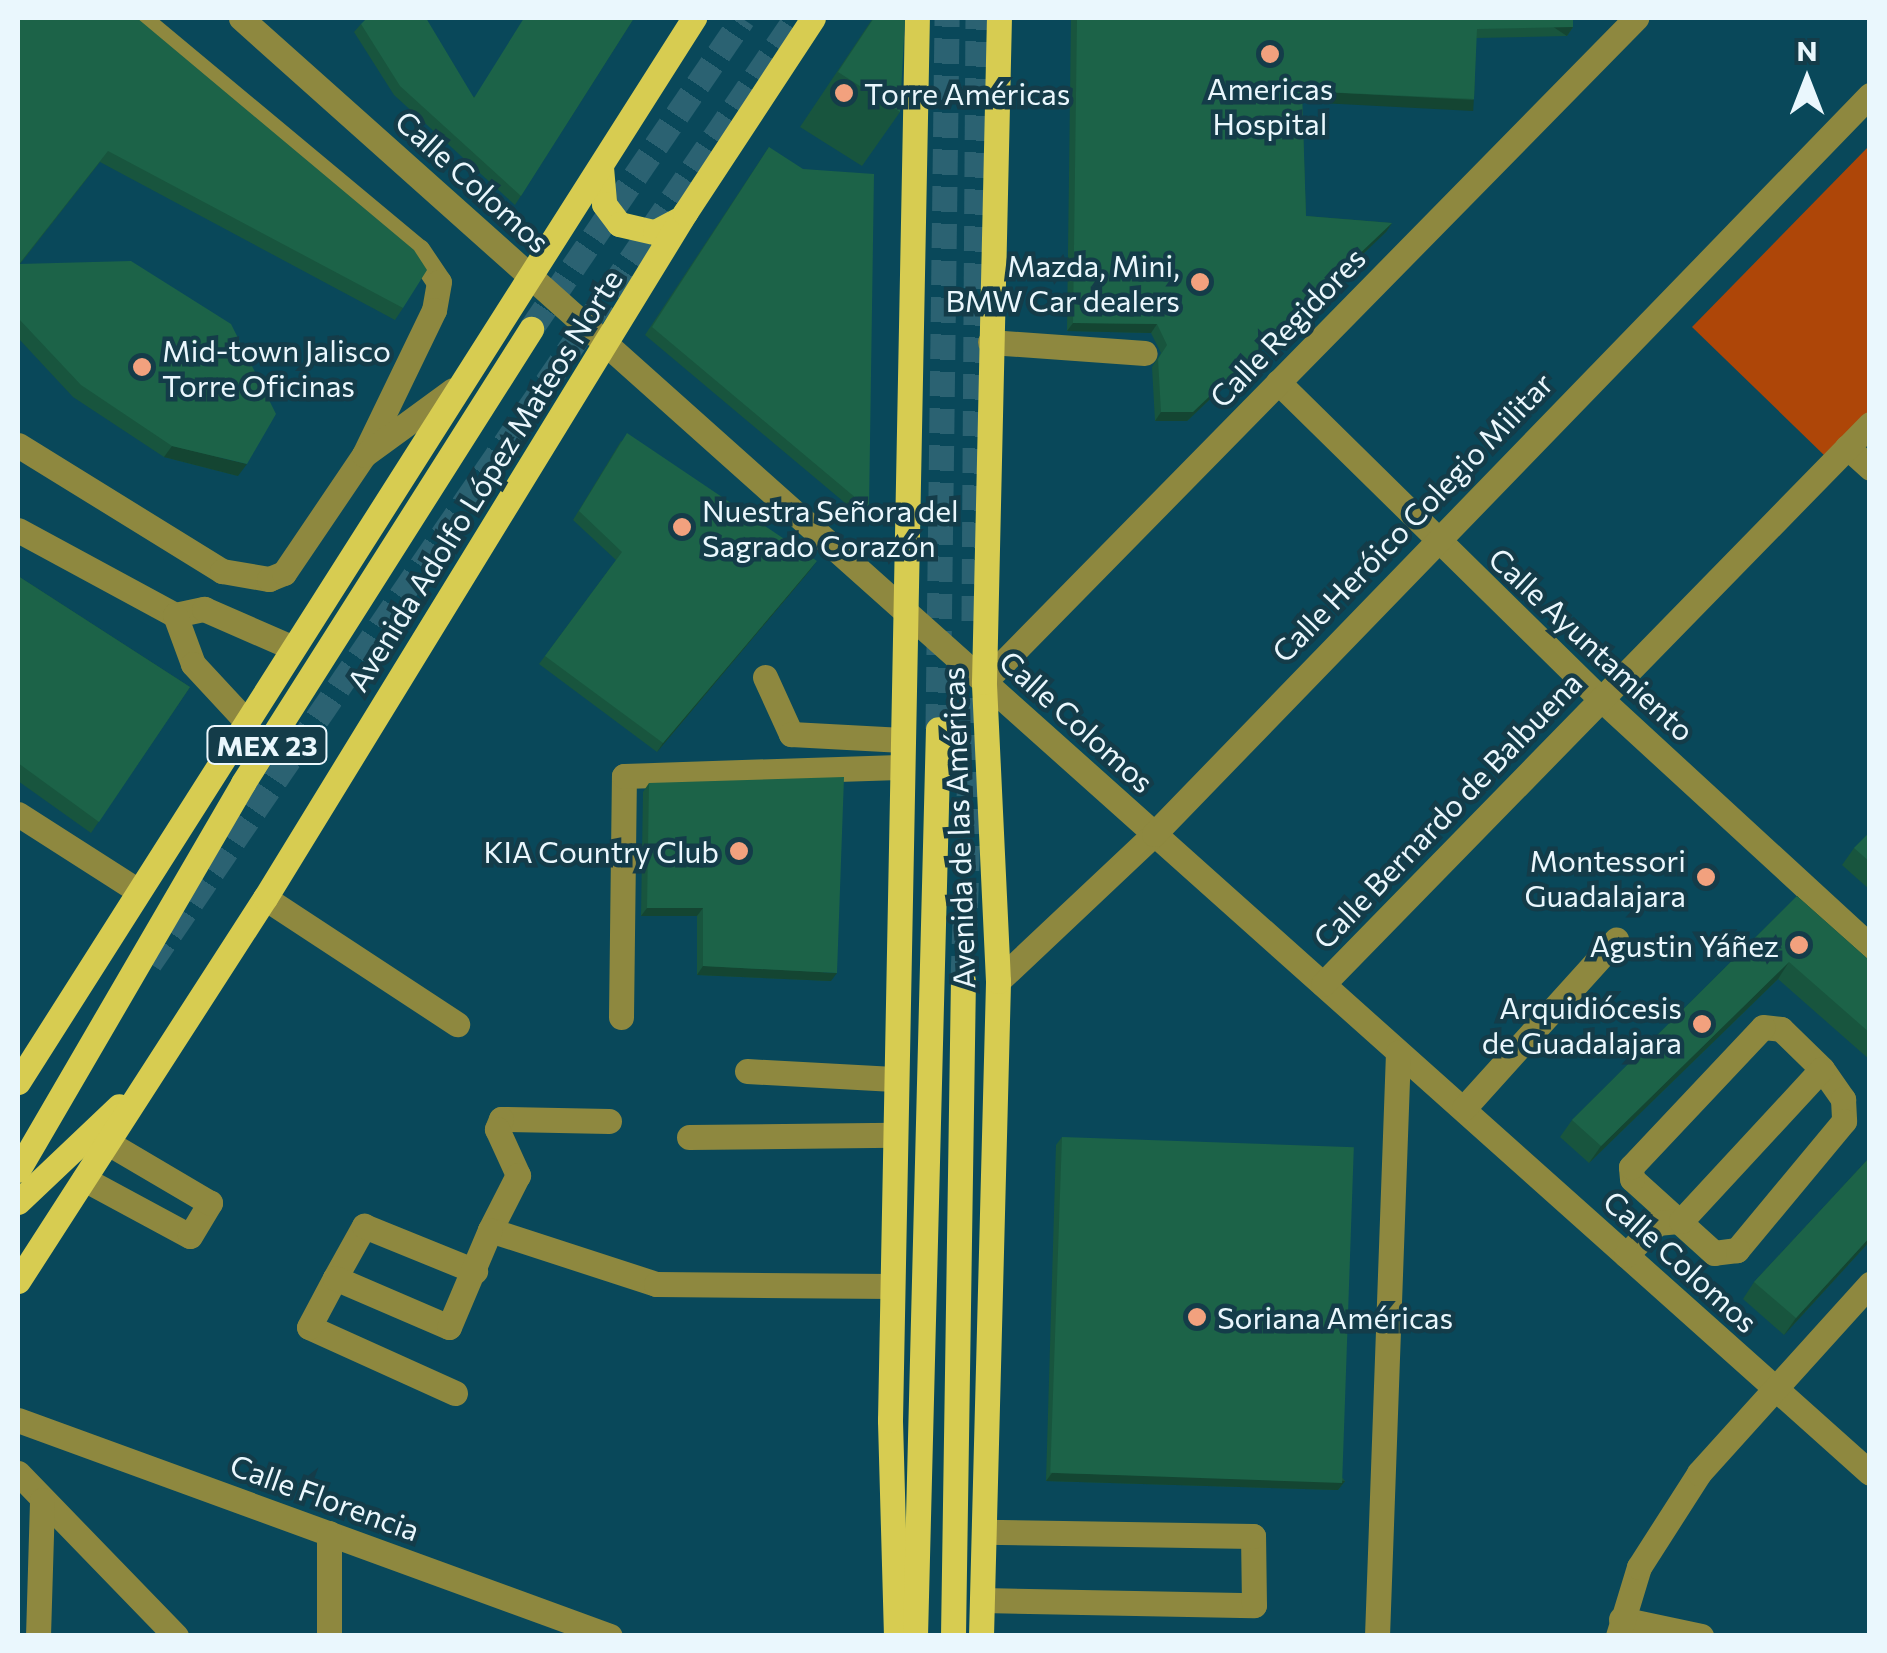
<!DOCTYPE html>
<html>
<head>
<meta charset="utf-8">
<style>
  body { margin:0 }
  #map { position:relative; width:1887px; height:1653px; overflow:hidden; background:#09485a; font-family:Commissioner,sans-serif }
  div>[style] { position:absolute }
  .green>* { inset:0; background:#ae4608 }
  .major-tunnel>* { height:25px; margin-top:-12.5px; transform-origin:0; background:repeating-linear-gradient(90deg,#2b6272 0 25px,transparent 0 37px) }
  .minor>* { height:25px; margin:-12.5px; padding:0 12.5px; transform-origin:12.5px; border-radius:12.5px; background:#8e883f }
  .major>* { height:25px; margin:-12.5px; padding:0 12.5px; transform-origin:12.5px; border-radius:12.5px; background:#d7cc51 }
  .wall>* { inset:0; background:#18553e }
  .shaded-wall>* { inset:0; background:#144532; transform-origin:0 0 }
  .building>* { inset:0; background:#1c6348; transform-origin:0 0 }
  .dots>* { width:28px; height:28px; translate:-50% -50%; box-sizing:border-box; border:5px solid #143c49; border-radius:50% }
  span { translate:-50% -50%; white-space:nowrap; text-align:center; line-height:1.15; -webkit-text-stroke:9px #143c49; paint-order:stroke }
  .shield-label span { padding:2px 8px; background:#143c49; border:2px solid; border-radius:8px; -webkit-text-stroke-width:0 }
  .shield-label { font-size:28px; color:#eaf7fd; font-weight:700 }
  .poi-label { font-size:30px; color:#eaf7fd }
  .left { translate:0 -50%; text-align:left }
  .right { translate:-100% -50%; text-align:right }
  .street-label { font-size:30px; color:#eaf7fd }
  .frame { position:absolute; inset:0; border:20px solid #eaf7fd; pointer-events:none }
  .north { position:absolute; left:1757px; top:30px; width:100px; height:100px; -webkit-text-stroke:8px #143c49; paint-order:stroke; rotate:0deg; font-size:28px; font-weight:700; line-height:40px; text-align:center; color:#eaf7fd }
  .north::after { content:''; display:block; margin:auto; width:35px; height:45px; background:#eaf7fd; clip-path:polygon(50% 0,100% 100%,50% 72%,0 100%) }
</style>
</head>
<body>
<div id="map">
  <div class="green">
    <i style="clip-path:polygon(1869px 146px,1869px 413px,1826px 457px,1692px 327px)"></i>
  </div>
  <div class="major-tunnel">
    <i style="left:531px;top:329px;width:376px;rotate:-55.7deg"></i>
    <i style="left:974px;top:621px;width:603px;rotate:-89.62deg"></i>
    <i style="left:938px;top:729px;width:711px;rotate:-89.27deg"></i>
    <i style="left:150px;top:963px;width:1145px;rotate:-55.64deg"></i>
    <i style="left:963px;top:981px;width:295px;rotate:-88.1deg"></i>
  </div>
  <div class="minor">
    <i style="left:138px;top:18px;width:364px;rotate:39.8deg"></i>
    <i style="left:418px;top:251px;width:37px;rotate:56deg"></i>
    <i style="left:439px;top:282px;width:28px;rotate:100deg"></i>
    <i style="left:434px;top:310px;width:161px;rotate:115.8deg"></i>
    <i style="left:241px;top:18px;width:2184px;rotate:41.77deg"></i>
    <i style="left:990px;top:342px;width:155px;rotate:4.1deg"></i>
    <i style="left:1278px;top:382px;width:453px;rotate:44.5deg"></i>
    <i style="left:1601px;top:699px;width:365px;rotate:42.6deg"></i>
    <i style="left:18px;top:445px;width:240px;rotate:31.7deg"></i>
    <i style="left:222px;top:571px;width:48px;rotate:9.7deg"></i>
    <i style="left:269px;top:579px;width:16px;rotate:-22deg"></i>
    <i style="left:284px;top:573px;width:143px;rotate:-55.9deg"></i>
    <i style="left:364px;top:455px;width:110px;rotate:-36.1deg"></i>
    <i style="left:1847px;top:447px;width:31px;rotate:42deg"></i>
    <i style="left:18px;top:530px;width:179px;rotate:28.4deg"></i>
    <i style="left:175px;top:615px;width:30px;rotate:-12deg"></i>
    <i style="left:204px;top:609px;width:95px;rotate:23.6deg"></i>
    <i style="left:175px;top:615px;width:52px;rotate:69.8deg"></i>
    <i style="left:193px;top:664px;width:76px;rotate:47.1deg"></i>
    <i style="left:765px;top:677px;width:63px;rotate:65.5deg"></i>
    <i style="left:791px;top:734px;width:112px;rotate:3.1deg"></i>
    <i style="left:984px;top:682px;width:931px;rotate:-45.52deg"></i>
    <i style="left:18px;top:814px;width:141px;rotate:32.6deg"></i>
    <i style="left:265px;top:898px;width:230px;rotate:33.3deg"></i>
    <i style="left:998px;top:981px;width:214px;rotate:-43.3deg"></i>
    <i style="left:1154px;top:834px;width:1029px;rotate:-45.91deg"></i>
    <i style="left:1323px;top:984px;width:783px;rotate:-45.67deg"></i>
    <i style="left:621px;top:1017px;width:241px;rotate:-89.3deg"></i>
    <i style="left:624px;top:776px;width:275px;rotate:-1.9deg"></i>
    <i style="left:1763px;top:1027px;width:18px;rotate:6deg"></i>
    <i style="left:1781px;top:1029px;width:57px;rotate:44.3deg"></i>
    <i style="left:1822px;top:1069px;width:37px;rotate:55deg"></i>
    <i style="left:1843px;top:1099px;width:22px;rotate:87deg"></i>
    <i style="left:1844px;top:1121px;width:168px;rotate:129.7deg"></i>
    <i style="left:1737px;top:1250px;width:23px;rotate:173deg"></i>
    <i style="left:1714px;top:1253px;width:110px;rotate:-137.9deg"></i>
    <i style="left:1632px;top:1179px;width:12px;rotate:-95deg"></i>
    <i style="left:1631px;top:1167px;width:192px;rotate:-46.7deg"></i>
    <i style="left:747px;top:1071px;width:147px;rotate:3.1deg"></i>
    <i style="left:1464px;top:1108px;width:227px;rotate:-47.9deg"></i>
    <i style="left:609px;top:1121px;width:108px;rotate:-178.9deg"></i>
    <i style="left:501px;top:1119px;width:11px;rotate:112deg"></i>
    <i style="left:497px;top:1129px;width:51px;rotate:65.5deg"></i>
    <i style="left:518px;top:1175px;width:62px;rotate:117deg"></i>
    <i style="left:490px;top:1230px;width:175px;rotate:18deg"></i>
    <i style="left:656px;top:1284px;width:236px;rotate:0.5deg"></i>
    <i style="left:689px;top:1137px;width:206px;rotate:-0.6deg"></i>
    <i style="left:84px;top:1179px;width:120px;rotate:28.3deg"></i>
    <i style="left:190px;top:1236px;width:39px;rotate:-59deg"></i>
    <i style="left:210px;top:1203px;width:118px;rotate:-149.5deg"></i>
    <i style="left:1626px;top:1255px;width:45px;rotate:-45.9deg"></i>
    <i style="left:1657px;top:1223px;width:24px;rotate:-5deg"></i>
    <i style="left:1681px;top:1221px;width:207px;rotate:-47.2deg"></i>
    <i style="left:335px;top:1278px;width:60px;rotate:-60.9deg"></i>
    <i style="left:364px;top:1226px;width:120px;rotate:22.1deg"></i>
    <i style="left:455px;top:1393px;width:160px;rotate:-155.7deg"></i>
    <i style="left:309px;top:1327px;width:55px;rotate:-62deg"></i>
    <i style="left:335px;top:1278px;width:124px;rotate:23.3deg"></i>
    <i style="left:449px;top:1327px;width:105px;rotate:-67.1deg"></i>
    <i style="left:18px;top:1420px;width:630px;rotate:20.05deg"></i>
    <i style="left:18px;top:1473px;width:227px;rotate:45.9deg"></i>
    <i style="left:982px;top:1600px;width:272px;rotate:1.1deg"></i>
    <i style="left:1254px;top:1605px;width:69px;rotate:-90.8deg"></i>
    <i style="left:1253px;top:1536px;width:269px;rotate:-179.1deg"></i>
    <i style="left:1621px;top:1619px;width:82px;rotate:12deg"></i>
    <i style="left:38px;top:1636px;width:136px;rotate:-88.3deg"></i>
    <i style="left:329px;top:1636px;width:103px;rotate:-90deg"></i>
    <i style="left:1377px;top:1636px;width:584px;rotate:-87.94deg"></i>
    <i style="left:1618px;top:1636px;width:72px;rotate:-73.1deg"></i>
    <i style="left:1639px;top:1567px;width:112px;rotate:-57.4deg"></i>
    <i style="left:1699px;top:1473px;width:255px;rotate:-47.9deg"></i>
  </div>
  <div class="major">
    <i style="left:601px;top:167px;width:37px;rotate:85deg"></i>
    <i style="left:604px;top:204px;width:25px;rotate:53deg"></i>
    <i style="left:619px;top:224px;width:37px;rotate:13deg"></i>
    <i style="left:655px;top:232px;width:30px;rotate:-28deg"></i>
    <i style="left:18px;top:1082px;width:1261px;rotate:-57.57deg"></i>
    <i style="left:18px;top:1170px;width:448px;rotate:-59.8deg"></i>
    <i style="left:243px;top:783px;width:538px;rotate:-57.61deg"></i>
    <i style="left:18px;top:1202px;width:139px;rotate:-43.5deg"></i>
    <i style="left:18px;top:1281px;width:456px;rotate:-57.2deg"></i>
    <i style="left:265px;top:898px;width:804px;rotate:-58.49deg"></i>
    <i style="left:685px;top:213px;width:233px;rotate:-56.7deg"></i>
    <i style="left:896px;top:1636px;width:216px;rotate:-91.6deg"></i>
    <i style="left:890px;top:1420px;width:1402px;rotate:-88.9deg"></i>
    <i style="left:915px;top:1636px;width:907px;rotate:-88.55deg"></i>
    <i style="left:953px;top:1636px;width:655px;rotate:-89.13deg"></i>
    <i style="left:981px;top:1636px;width:655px;rotate:-88.51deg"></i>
    <i style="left:998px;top:981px;width:299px;rotate:-92.7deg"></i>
    <i style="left:984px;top:682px;width:664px;rotate:-88.71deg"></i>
  </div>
  <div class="wall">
    <i style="clip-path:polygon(18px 18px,403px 308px,395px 320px,100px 162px,20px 264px,238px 476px,164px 457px,73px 397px,18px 338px)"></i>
    <i style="clip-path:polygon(634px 18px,515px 205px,394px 95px,354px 32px,361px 24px,474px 97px)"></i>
    <i style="clip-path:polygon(873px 18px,900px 112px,862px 166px,800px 127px)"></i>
    <i style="clip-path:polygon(1071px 18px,1573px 18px,1573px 27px,1567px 36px,1476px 38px,1474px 99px,1468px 108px,1302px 100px,1306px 216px,1392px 223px,1386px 232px,1187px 421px,1155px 421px,1152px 367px,1161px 353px,1151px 333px,1067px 331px)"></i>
    <i style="clip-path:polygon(769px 147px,869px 509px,863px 518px,645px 335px)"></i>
    <i style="clip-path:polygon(621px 441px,811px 569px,657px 752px,539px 664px,616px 560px,573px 520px)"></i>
    <i style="clip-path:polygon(18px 576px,190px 687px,91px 833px,18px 781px)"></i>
    <i style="clip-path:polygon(649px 783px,831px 981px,697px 975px,697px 916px,641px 916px,643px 792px)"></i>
    <i style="clip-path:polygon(1870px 832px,1870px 890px,1842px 865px,1854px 848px)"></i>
    <i style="clip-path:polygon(1797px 896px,1870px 961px,1870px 1060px,1778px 979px,1589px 1163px,1560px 1137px,1572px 1120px)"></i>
    <i style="clip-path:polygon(1062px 1137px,1345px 1481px,1338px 1490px,1046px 1481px,1056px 1145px)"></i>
    <i style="clip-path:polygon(1870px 1157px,1870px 1241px,1784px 1335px,1743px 1299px,1754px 1282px)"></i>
  </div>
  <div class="shaded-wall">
    <i style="left:1573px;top:27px;width:11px;height:96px;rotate:124deg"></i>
    <i style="left:1302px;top:91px;width:172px;height:11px;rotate:3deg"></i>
    <i style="clip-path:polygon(1392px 223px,1386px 232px,1187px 421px,1155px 421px,1161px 412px)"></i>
    <i style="clip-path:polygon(1073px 323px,1157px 324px,1151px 333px,1067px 331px)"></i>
    <i style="clip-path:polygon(172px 446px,247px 464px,238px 476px,164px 457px)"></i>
    <i style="clip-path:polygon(817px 561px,811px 569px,657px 752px,663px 743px)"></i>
    <i style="clip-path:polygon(647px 908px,703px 908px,697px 916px,641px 916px)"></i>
    <i style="clip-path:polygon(1789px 962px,1778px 979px,1589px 1163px,1601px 1146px)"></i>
    <i style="clip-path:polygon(703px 966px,837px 973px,831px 981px,697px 975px)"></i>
    <i style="clip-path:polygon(1870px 1237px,1870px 1241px,1784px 1335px,1796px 1318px)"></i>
    <i style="clip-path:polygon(1052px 1473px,1345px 1481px,1338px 1490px,1046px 1481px)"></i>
  </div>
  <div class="building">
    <i style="clip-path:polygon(18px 18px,137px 18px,414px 250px,427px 270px,403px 308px,108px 151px,19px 264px,131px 261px,231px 324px,276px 414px,247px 464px,172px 446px,81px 385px,18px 318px)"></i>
    <i style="clip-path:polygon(367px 18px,426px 18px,474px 98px,524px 18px,634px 18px,521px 196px,400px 86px,361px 24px)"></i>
    <i style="clip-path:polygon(874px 18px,905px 18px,900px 112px,838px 72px)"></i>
    <i style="clip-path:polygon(1077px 18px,1573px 18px,1573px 27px,1477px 29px,1474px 99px,1302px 91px,1306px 216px,1392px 223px,1193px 412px,1161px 412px,1158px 359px,1167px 345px,1157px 324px,1073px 323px)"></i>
    <i style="clip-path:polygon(769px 147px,803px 169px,874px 174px,869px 509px,652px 327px)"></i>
    <i style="clip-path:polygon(627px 433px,817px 561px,663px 743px,545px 656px,622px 552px,579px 511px)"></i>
    <i style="clip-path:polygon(18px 576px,190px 687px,99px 822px,18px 763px)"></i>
    <i style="clip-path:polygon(844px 777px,837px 973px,703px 966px,703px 908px,647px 908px,649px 783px)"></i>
    <i style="clip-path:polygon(1870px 832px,1870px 862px,1854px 848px)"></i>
    <i style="clip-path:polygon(1797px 896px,1870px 961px,1870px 1033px,1789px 962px,1601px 1146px,1572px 1120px)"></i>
    <i style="left:1062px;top:1137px;width:292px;height:336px;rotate:2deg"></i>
    <i style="clip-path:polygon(1870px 1157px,1870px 1237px,1796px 1318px,1754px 1282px)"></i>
  </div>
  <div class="dots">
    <i style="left:1270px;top:54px;background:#f2a17e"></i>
    <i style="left:844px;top:93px;background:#f2a17e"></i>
    <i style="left:1200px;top:282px;background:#f2a17e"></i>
    <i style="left:142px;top:367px;background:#f2a17e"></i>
    <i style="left:682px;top:527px;background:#f2a17e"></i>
    <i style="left:739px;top:851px;background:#f2a17e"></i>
    <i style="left:1706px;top:877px;background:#f2a17e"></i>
    <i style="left:1799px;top:945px;background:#f2a17e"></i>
    <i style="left:1702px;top:1024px;background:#f2a17e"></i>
    <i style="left:1197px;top:1317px;background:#f2a17e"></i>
  </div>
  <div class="shield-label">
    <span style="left:267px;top:745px">MEX 23</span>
  </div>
  <div class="poi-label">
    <span style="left:1270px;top:105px">Americas<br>Hospital</span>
    <span class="left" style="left:864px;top:93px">Torre Américas</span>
    <span class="right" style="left:1180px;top:282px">Mazda, Mini,<br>BMW Car dealers</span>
    <span class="left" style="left:162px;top:367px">Mid-town Jalisco<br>Torre Oficinas</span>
    <span class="left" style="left:702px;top:527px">Nuestra Señora del<br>Sagrado Corazón</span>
    <span class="right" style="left:719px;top:851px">KIA Country Club</span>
    <span class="right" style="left:1686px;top:877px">Montessori<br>Guadalajara</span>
    <span class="right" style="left:1779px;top:945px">Agustin Yáñez</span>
    <span class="right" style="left:1682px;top:1024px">Arquidiócesis<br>de Guadalajara</span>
    <span class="left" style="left:1217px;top:1317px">Soriana Américas</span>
  </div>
  <div class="street-label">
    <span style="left:473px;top:181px;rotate:42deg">Calle Colomos</span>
    <span style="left:1287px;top:327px;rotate:-46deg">Calle Regidores</span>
    <span style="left:484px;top:480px;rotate:-58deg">Avenida Adolfo López Mateos Norte</span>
    <span style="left:1412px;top:517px;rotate:-46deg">Calle Heróico Colegio Militar</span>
    <span style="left:1592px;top:644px;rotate:43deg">Calle Ayuntamiento</span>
    <span style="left:1077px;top:721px;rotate:42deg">Calle Colomos</span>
    <span style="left:1447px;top:810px;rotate:-46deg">Calle Bernardo de Balbuena</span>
    <span style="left:958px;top:828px;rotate:-92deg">Avenida de las Américas</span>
    <span style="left:1681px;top:1261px;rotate:42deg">Calle Colomos</span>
    <span style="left:325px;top:1497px;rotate:20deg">Calle Florencia</span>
  </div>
  <div class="frame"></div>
  <div class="north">N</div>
</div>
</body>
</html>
